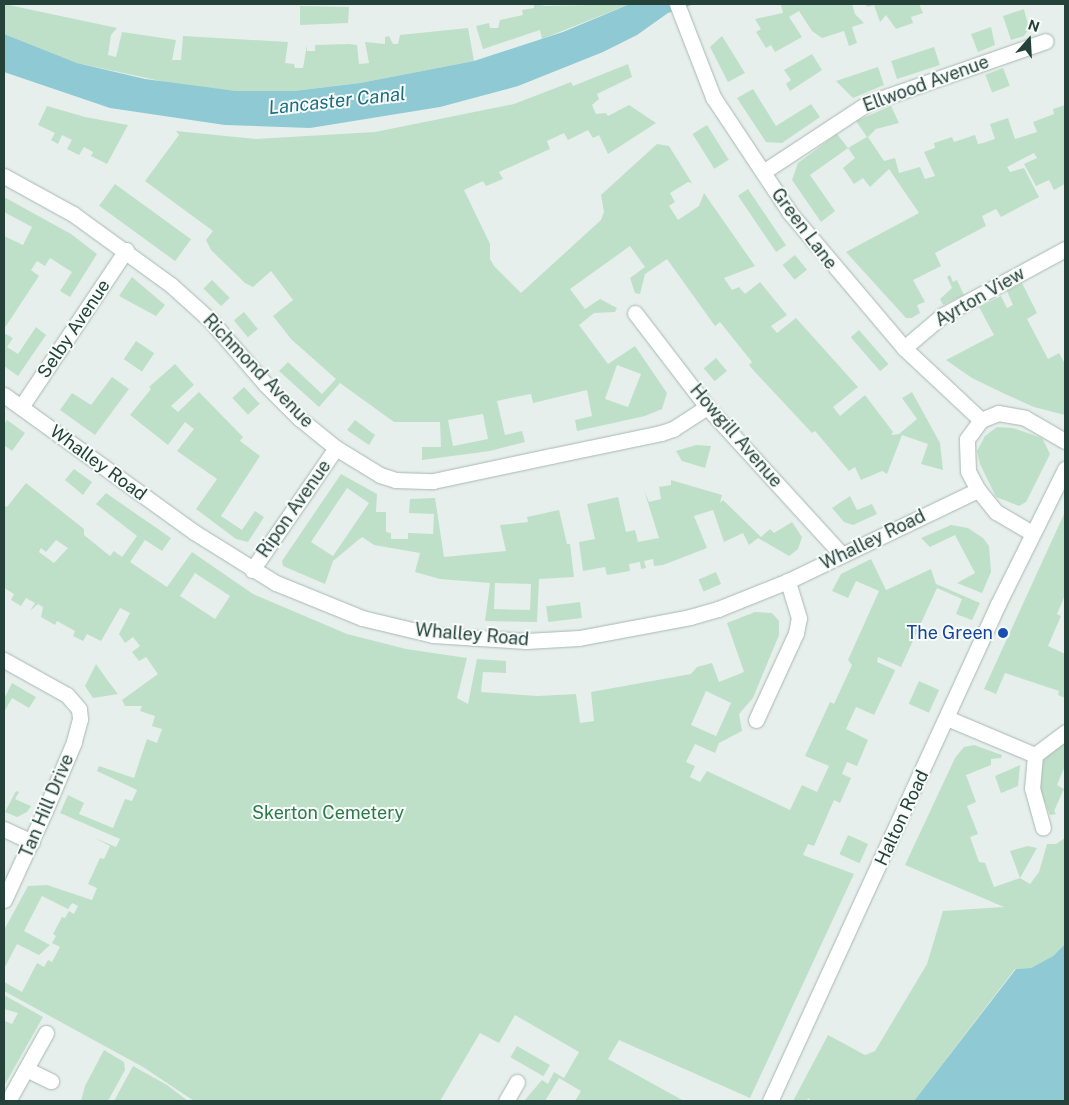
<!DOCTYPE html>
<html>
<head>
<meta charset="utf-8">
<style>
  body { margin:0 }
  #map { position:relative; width:1069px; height:1105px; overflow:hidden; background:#e6efeb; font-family:"Public Sans",sans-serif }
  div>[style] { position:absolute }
  .green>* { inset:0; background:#bfe0c8; transform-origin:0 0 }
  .water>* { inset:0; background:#8ec9d4 }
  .roads { filter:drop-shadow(0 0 1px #a8b8b2) drop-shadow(0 0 1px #a8b8b2) }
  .street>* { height:15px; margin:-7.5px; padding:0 7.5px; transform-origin:7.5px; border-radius:7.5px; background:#fff }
  .secondary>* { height:15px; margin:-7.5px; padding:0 7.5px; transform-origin:7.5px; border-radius:7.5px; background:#fff }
  .dots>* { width:14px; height:14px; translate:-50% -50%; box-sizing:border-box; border:2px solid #f7fbf9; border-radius:50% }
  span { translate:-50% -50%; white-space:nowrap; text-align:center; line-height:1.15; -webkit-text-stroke:4px #f7fbf9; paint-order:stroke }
  .street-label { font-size:18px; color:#24423a }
  .transit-label { font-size:18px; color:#164399 }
  .right { translate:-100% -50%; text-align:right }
  .park-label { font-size:18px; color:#2d7a4b }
  .water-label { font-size:19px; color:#1c6f80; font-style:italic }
  .frame { position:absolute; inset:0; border:5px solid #24423a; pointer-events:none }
  .north { position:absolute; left:1004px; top:15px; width:50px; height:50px; -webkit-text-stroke:4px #f7fbf9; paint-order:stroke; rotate:19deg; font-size:14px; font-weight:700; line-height:20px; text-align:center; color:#24423a }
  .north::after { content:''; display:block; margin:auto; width:18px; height:22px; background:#24423a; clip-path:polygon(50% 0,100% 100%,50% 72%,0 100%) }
</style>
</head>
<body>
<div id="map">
  <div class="green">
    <i style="clip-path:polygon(4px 4px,117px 28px,111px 35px,108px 55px,116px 57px,122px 32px,176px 40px,172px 60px,181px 60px,183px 36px,288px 42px,285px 63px,294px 64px,295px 68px,303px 68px,307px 45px,307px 51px,315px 51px,315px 45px,349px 44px,357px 45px,359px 64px,369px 63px,365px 42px,385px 44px,385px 37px,389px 36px,393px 44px,398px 44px,400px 35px,468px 28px,474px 61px,360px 83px,294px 91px,236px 91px,179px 85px,77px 63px,4px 34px)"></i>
    <i style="clip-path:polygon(534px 4px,546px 6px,630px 4px,542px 39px,540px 30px,483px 49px,476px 26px,489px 23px,490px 28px,498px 28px,500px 20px,523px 15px,522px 10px,534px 8px)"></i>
    <i style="clip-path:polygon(785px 4px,852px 4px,855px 14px,864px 23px,852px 27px,857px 43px,849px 46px,844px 31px,822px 38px,812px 31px,799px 11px,789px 17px,802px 37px,775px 52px,771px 45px,766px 48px,756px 32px,761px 29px,755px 19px,783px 13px,781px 5px)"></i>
    <i style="clip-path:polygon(866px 4px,919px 4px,923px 13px,911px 17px,913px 23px,896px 29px,886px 15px,880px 22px,874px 5px,867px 7px)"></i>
    <i style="clip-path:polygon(300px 6px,349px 7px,348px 23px,300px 25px)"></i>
    <i style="clip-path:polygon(1024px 9px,1029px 29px,1024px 36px,1011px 40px,1003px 16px)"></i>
    <i style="clip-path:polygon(991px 27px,995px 45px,978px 52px,971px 34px)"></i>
    <i style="clip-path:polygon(722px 36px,745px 73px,728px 82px,710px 47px)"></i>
    <i style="left:934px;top:47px;width:19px;height:45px;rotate:72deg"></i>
    <i style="clip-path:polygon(812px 54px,822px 70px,790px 91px,786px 84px,791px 80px,784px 70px)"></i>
    <i style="clip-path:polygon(evenodd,628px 64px,632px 77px,597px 94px,599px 99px,592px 105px,596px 114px,606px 113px,608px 116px,629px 105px,656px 123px,608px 154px,599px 135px,593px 138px,588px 130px,568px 140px,564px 133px,547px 141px,550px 149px,499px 172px,503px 179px,486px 186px,483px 181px,464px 190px,490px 244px,490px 259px,494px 266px,521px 293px,601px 220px,604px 212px,601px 195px,657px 144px,669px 146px,692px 183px,688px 182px,670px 193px,675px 202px,669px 206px,678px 220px,699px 206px,704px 193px,755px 266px,724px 278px,732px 290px,739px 287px,745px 294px,760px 282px,787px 315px,771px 326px,777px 333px,796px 318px,858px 387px,833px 407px,840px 416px,865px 395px,893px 432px,891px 435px,899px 434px,917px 419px,902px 398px,912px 392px,940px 443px,943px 470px,921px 464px,928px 444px,902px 435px,887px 474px,882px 471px,861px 480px,855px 467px,849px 471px,815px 431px,812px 433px,755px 372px,749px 365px,752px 362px,720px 322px,715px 326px,667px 259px,645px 274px,640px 294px,635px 293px,630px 278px,645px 267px,630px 246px,570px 289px,585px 309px,600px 299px,617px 308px,615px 312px,594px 313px,579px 325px,608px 364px,635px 346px,667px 393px,662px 409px,645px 416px,577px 431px,575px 420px,592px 416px,587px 390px,533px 403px,531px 394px,515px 397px,497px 401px,505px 435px,522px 431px,525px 442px,490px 451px,422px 460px,422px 447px,441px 447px,440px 422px,394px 422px,340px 383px,319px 407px,279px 371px,288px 362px,322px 394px,336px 379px,291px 339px,273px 316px,293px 300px,271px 271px,253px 287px,245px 283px,211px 250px,206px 240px,213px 231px,145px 181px,179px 135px,176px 131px,256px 139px,375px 132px,514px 104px,571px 82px,573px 86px,628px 64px,617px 365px,641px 374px,628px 407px,605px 399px,617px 365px,628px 64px,483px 414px,488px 439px,453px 446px,448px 420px,483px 414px)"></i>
    <i style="clip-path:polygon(878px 67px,884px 85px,853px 98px,836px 81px)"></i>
    <i style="left:1003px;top:68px;width:19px;height:19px;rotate:69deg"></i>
    <i style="clip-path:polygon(753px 89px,776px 126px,811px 104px,820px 117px,782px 143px,766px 142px,737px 98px)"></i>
    <i style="clip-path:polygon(1065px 105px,1065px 184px,1054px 190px,1049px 180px,1036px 186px,1024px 164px,1037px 158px,1034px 153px,1007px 167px,1010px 172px,1024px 168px,1039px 197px,1001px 217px,996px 209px,982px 216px,986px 226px,935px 253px,941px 266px,913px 280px,925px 302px,917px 305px,920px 313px,912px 318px,906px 318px,846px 252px,919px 213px,889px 169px,870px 187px,863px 178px,854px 184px,843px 168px,855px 158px,848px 148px,810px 175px,835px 211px,821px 222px,792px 180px,798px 163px,837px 134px,848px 148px,867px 137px,856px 121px,891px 106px,899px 123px,876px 129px,868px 137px,884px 161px,895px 158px,899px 173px,920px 167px,925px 179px,935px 176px,924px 152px,935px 148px,934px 143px,952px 137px,954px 142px,975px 135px,978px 144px,983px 143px,995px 139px,990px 124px,1008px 118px,1015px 139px,1037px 132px,1033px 122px,1054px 114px,1053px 109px)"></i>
    <i style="clip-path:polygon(47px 106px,85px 117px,128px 125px,107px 164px,91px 156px,93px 152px,84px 147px,79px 155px,67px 149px,72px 140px,62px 135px,58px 144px,51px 140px,55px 133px,38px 125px)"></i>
    <i style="left:707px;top:125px;width:41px;height:17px;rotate:58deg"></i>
    <i style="left:115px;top:184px;width:94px;height:27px;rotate:36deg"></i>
    <i style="left:748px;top:189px;width:68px;height:12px;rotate:56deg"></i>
    <i style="clip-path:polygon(4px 197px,71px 234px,97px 254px,70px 297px,60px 291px,72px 272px,50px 258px,45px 266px,37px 261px,31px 270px,39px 276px,4px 329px,4px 236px,23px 245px,32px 227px,4px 212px)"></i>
    <i style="left:795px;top:255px;width:19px;height:16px;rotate:51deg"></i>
    <i style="clip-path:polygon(950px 275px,953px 282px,957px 280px,964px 295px,943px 305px,940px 299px,952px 288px,947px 277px)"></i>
    <i style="clip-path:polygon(132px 277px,165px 305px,156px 316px,119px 296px)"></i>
    <i style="left:212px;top:280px;width:25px;height:12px;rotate:45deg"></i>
    <i style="clip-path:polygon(1022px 283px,1037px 313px,1027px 319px,1048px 359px,1059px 353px,1065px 364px,1065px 415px,1034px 407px,1005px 394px,972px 378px,946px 360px,994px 335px,979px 307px,1001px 296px,1007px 308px,1013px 305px,1007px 291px)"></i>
    <i style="left:244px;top:312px;width:22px;height:13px;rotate:51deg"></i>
    <i style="clip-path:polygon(36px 327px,46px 335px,18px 376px,4px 366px,4px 333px,13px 338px,7px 347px,18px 354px)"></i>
    <i style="left:859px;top:330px;width:45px;height:11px;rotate:49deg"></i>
    <i style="left:136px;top:341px;width:22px;height:22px;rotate:34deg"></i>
    <i style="left:716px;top:358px;width:17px;height:16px;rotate:50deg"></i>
    <i style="clip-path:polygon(175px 364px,194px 385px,171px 406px,178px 412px,199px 392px,243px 437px,240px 441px,260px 456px,221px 516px,242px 530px,255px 511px,264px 517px,248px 542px,236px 539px,196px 509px,217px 479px,177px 451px,194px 429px,185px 422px,168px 445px,130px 415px,151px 389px,149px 387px)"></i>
    <i style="clip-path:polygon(112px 377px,129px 389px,95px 435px,60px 410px,72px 393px,91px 405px)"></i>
    <i style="left:244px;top:387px;width:23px;height:16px;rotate:47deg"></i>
    <i style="clip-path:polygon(7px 420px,25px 433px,12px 451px,4px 445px,4px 424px)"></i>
    <i style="clip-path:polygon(355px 420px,375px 435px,369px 445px,347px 430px)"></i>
    <i style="clip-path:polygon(997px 427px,1013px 428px,1042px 438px,1050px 454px,1026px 502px,1019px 506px,996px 497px,980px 464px,977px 451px,985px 436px)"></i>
    <i style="clip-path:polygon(696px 445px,711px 446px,705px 468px,682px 461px,676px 451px)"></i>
    <i style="clip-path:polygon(74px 469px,92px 482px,83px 495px,65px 480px)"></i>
    <i style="clip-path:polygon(evenodd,341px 474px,377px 494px,376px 512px,386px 512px,386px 532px,391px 533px,391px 539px,408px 539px,408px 533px,433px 534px,434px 514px,409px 513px,410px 499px,435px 498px,444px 557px,506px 551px,500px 525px,528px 522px,527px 517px,559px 510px,567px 544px,570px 544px,574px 577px,539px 579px,537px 622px,485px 621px,490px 583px,440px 579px,415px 572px,420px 553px,374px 545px,362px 537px,333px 561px,325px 584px,283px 566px,282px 561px,341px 474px,347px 488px,369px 503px,333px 556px,311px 542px,347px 488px,341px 474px,495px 583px,531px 584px,530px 610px,494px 609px,495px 583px)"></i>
    <i style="clip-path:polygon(671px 480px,722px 495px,720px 503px,723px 500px,761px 537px,770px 529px,774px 533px,792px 522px,802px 537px,798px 549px,789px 556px,758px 538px,749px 545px,743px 533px,724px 542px,713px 510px,694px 516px,707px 548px,663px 565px,654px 566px,653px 559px,644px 561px,646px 568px,641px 569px,640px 562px,629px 564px,630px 571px,607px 575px,605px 567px,583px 571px,579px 542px,595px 539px,587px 504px,618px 497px,626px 532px,635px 530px,638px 542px,659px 538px,644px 490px,649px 502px,661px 499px,659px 487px,671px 485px)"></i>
    <i style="clip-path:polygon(evenodd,26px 483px,84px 529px,84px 535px,110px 556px,114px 551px,122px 557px,137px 536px,96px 504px,106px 493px,171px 538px,162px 551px,145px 540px,130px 562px,167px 587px,192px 552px,253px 594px,347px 634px,406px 649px,467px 658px,457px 698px,468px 704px,477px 659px,506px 661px,506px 673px,483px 672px,481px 692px,538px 696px,576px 694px,580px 723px,594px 721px,591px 692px,691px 674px,697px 667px,712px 663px,719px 682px,744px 672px,727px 623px,755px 612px,772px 613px,779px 621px,779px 635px,753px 698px,739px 714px,742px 731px,719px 743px,715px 753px,695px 744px,686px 762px,695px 766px,690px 777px,700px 782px,707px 771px,790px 810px,802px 785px,817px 792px,829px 766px,805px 756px,830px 702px,834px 704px,852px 665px,848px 660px,879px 591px,856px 581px,848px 598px,832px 591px,841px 574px,871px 559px,886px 590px,931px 569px,936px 584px,980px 603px,972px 620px,956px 614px,962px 599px,937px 588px,901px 667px,878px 657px,877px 662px,895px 670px,894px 673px,874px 715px,856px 707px,846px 729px,868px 740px,857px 766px,847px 762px,842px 774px,851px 778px,840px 803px,834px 800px,814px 846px,808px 844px,803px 855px,854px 874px,750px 1098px,619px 1040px,608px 1059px,684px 1101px,575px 1101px,581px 1091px,559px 1078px,545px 1101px,524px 1101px,542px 1080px,548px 1084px,554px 1072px,564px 1078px,579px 1052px,515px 1015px,499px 1043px,480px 1033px,440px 1101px,194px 1101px,143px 1067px,4px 991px,4px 982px,22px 992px,37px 963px,44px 967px,48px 960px,52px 962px,60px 947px,52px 943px,56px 936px,53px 934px,62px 917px,65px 918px,69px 911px,74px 914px,78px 906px,72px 903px,68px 909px,42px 896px,24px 931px,50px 945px,39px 955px,17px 944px,4px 969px,4px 930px,28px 886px,47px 885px,92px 900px,97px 888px,88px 884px,100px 858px,104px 859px,110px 846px,95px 838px,116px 847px,120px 839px,60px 813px,68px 795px,84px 803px,79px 814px,113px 828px,125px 799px,132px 801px,137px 790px,97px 771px,99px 766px,134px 778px,147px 739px,157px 743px,162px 729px,152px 726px,155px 716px,140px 711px,142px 706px,125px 706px,122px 700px,158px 674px,146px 657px,139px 661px,132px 652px,140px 646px,133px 637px,125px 643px,119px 634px,130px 613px,120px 608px,101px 641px,87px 634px,83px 641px,73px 636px,75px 631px,57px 621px,55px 625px,41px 617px,43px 607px,38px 604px,30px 611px,35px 603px,26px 598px,21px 606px,11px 600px,14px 594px,4px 588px,4px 505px,7px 507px,26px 483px,56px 540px,68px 548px,54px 563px,39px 552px,41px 548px,46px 552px,56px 540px,26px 483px,195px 573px,230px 596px,215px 619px,180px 596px,195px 573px,26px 483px,706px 691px,731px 703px,716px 736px,691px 725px,706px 691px)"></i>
    <i style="clip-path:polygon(850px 496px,857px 510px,872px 504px,877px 514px,853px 525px,844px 522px,832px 508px)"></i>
    <i style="clip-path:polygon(1065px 512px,1065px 595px,1057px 614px,1061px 616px,1048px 646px,1065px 654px,1065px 698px,1058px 695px,1059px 691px,1005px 673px,996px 694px,984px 689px)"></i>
    <i style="clip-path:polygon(951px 525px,968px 528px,983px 538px,989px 546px,991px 572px,982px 593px,957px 583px,975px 573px,955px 535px,930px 547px,921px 538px)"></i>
    <i style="left:716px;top:572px;width:13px;height:19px;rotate:67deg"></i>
    <i style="left:580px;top:602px;width:16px;height:34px;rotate:83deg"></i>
    <i style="clip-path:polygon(96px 664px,108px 681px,118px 694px,93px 698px,85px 686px)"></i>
    <i style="left:919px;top:681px;width:22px;height:25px;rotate:24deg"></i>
    <i style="clip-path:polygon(12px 683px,36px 697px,29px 708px,12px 698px,4px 712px,4px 699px)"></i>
    <i style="clip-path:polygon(1065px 742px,1065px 766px,1057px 785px,1064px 789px,1054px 811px,1056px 814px,1050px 815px,1040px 790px,1043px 760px)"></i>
    <i style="clip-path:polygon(974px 745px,1002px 755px,1001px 758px,991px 759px,991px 765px,966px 775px,976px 802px,967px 806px,978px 834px,970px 837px,979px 862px,985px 863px,994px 887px,1020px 878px,1010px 851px,1028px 846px,1037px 848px,1020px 878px,1030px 884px,1039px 872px,1047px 844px,1056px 844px,1065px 838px,1065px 944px,1053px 956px,1031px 968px,1015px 969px,914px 1101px,811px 1101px,808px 1098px,807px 1101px,793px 1101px,828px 1035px,865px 1055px,875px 1051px,927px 964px,943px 911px,1004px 907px,905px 865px,955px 758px,964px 747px)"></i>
    <i style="clip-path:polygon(1020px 765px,1018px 786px,1001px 793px,995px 776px)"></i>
    <i style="clip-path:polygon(16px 791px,19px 792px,15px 799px,31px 806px,27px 812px,17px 817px,5px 812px)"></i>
    <i style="left:848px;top:835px;width:22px;height:21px;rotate:24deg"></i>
    <i style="clip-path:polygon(4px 995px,43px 1017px,4px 1086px,4px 1023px,5px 1021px,12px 1024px,18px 1013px,4px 1009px)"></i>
    <i style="left:517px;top:1046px;width:38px;height:13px;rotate:30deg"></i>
    <i style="clip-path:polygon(104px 1050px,124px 1062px,125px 1070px,108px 1101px,81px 1101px,85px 1086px)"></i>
    <i style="clip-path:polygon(133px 1066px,167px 1085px,188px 1101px,114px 1101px)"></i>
  </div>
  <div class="water">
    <i style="clip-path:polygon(630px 4px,694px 4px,668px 13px,637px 35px,603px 52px,518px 86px,440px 107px,310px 128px,225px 125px,110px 108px,4px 72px,4px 34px,77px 63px,145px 79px,236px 91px,294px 91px,360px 83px,474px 61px,563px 32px)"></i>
    <i style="clip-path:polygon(1065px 944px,1065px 1101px,914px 1101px,1016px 969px,1031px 968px,1053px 956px)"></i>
  </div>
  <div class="roads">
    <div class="street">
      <i style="left:677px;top:4px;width:100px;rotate:68.8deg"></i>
      <i style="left:713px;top:97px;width:139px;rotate:56.4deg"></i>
      <i style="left:790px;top:213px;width:177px;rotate:49.8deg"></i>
      <i style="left:904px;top:348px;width:105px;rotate:43.1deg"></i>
      <i style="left:763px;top:172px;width:126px;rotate:-33.3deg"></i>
      <i style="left:868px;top:103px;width:188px;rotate:-19.2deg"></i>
      <i style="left:4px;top:176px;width:79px;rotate:28.8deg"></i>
      <i style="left:73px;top:214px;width:121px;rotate:35.9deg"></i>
      <i style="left:171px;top:285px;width:54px;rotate:42deg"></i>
      <i style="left:211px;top:321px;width:84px;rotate:49.3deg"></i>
      <i style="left:266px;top:385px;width:47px;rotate:45deg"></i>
      <i style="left:299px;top:418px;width:48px;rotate:39deg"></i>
      <i style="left:336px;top:448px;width:52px;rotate:31.5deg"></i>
      <i style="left:380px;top:475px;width:16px;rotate:18deg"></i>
      <i style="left:395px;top:480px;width:38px;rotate:2deg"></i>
      <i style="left:433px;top:481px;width:121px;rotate:-12deg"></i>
      <i style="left:551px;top:456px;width:112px;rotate:-11.8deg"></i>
      <i style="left:661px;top:433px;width:13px;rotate:-18deg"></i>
      <i style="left:673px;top:429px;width:40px;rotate:-32.9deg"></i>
      <i style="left:635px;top:313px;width:118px;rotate:52.5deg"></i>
      <i style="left:707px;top:407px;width:200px;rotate:47.6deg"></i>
      <i style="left:904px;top:348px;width:51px;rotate:-40.2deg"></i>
      <i style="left:943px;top:315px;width:139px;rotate:-28.4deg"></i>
      <i style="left:21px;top:407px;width:189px;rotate:-56.2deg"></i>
      <i style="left:1032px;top:533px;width:42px;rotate:-149.7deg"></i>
      <i style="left:996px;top:512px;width:28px;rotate:-129deg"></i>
      <i style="left:978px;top:490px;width:21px;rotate:-118deg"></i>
      <i style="left:968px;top:471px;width:32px;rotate:-92deg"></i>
      <i style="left:967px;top:439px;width:24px;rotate:-54deg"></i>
      <i style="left:981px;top:420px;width:18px;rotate:-22deg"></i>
      <i style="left:998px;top:413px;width:27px;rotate:10deg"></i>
      <i style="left:1025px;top:418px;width:46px;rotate:29.9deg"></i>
      <i style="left:252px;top:570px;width:148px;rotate:-55.5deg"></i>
      <i style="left:4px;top:660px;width:72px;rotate:29.1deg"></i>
      <i style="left:67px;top:695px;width:18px;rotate:49deg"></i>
      <i style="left:79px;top:709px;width:10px;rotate:84deg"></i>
      <i style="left:80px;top:719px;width:24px;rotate:105deg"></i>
      <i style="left:74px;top:742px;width:75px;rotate:112.8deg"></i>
      <i style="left:45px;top:811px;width:98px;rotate:114.7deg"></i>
      <i style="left:947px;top:718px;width:95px;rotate:22.8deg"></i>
      <i style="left:1035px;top:755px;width:38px;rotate:-37deg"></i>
      <i style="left:756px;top:720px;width:96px;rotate:-65.3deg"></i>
      <i style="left:796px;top:633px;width:15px;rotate:-79deg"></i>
      <i style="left:799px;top:618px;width:39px;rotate:-107deg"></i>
      <i style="left:1035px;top:755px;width:33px;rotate:95deg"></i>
      <i style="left:1032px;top:788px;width:41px;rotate:74.6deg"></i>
      <i style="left:4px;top:829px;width:31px;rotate:25deg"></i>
      <i style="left:26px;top:1069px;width:28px;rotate:26deg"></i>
      <i style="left:8px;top:1101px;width:78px;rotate:-60.8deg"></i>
      <i style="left:506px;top:1101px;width:22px;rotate:-60deg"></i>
    </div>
    <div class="secondary">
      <i style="left:4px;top:395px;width:234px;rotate:35.8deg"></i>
      <i style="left:194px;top:532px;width:97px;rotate:31.9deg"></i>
      <i style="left:276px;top:583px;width:93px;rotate:22.1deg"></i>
      <i style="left:362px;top:618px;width:73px;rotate:13.5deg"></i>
      <i style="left:433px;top:635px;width:93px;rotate:3.7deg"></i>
      <i style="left:526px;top:641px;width:53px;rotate:-3.2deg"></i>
      <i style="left:579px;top:638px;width:113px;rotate:-10.7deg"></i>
      <i style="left:690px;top:617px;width:29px;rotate:-16deg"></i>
      <i style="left:718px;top:609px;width:75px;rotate:-21.8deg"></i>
      <i style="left:788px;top:581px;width:211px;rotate:-25.6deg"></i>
      <i style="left:770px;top:1101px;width:547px;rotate:-65.36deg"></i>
      <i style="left:998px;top:604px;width:151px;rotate:-63.6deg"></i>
    </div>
  </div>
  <div class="dots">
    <i style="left:1003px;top:633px;background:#1a4fb4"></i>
  </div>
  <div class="street-label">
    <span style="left:926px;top:84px;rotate:-20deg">Ellwood Avenue</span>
    <span style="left:804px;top:229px;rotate:53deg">Green Lane</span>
    <span style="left:980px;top:297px;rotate:-30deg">Ayrton View</span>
    <span style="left:74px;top:329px;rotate:-56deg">Selby Avenue</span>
    <span style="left:258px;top:371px;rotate:46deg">Richmond Avenue</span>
    <span style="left:736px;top:436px;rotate:49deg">Howgill Avenue</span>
    <span style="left:98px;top:463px;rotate:36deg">Whalley Road</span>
    <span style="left:294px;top:509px;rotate:-55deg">Ripon Avenue</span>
    <span style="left:873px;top:540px;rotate:-26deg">Whalley Road</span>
    <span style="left:472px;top:635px;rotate:5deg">Whalley Road</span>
    <span style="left:47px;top:806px;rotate:-67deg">Tan Hill Drive</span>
    <span style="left:902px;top:818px;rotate:-65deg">Halton Road</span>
  </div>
  <div class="transit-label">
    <span class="right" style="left:993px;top:633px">The Green</span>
  </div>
  <div class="park-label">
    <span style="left:328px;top:813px">Skerton Cemetery</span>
  </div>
  <div class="water-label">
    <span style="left:337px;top:101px;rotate:-6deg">Lancaster Canal</span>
  </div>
  <div class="frame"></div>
  <div class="north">N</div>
</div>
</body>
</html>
